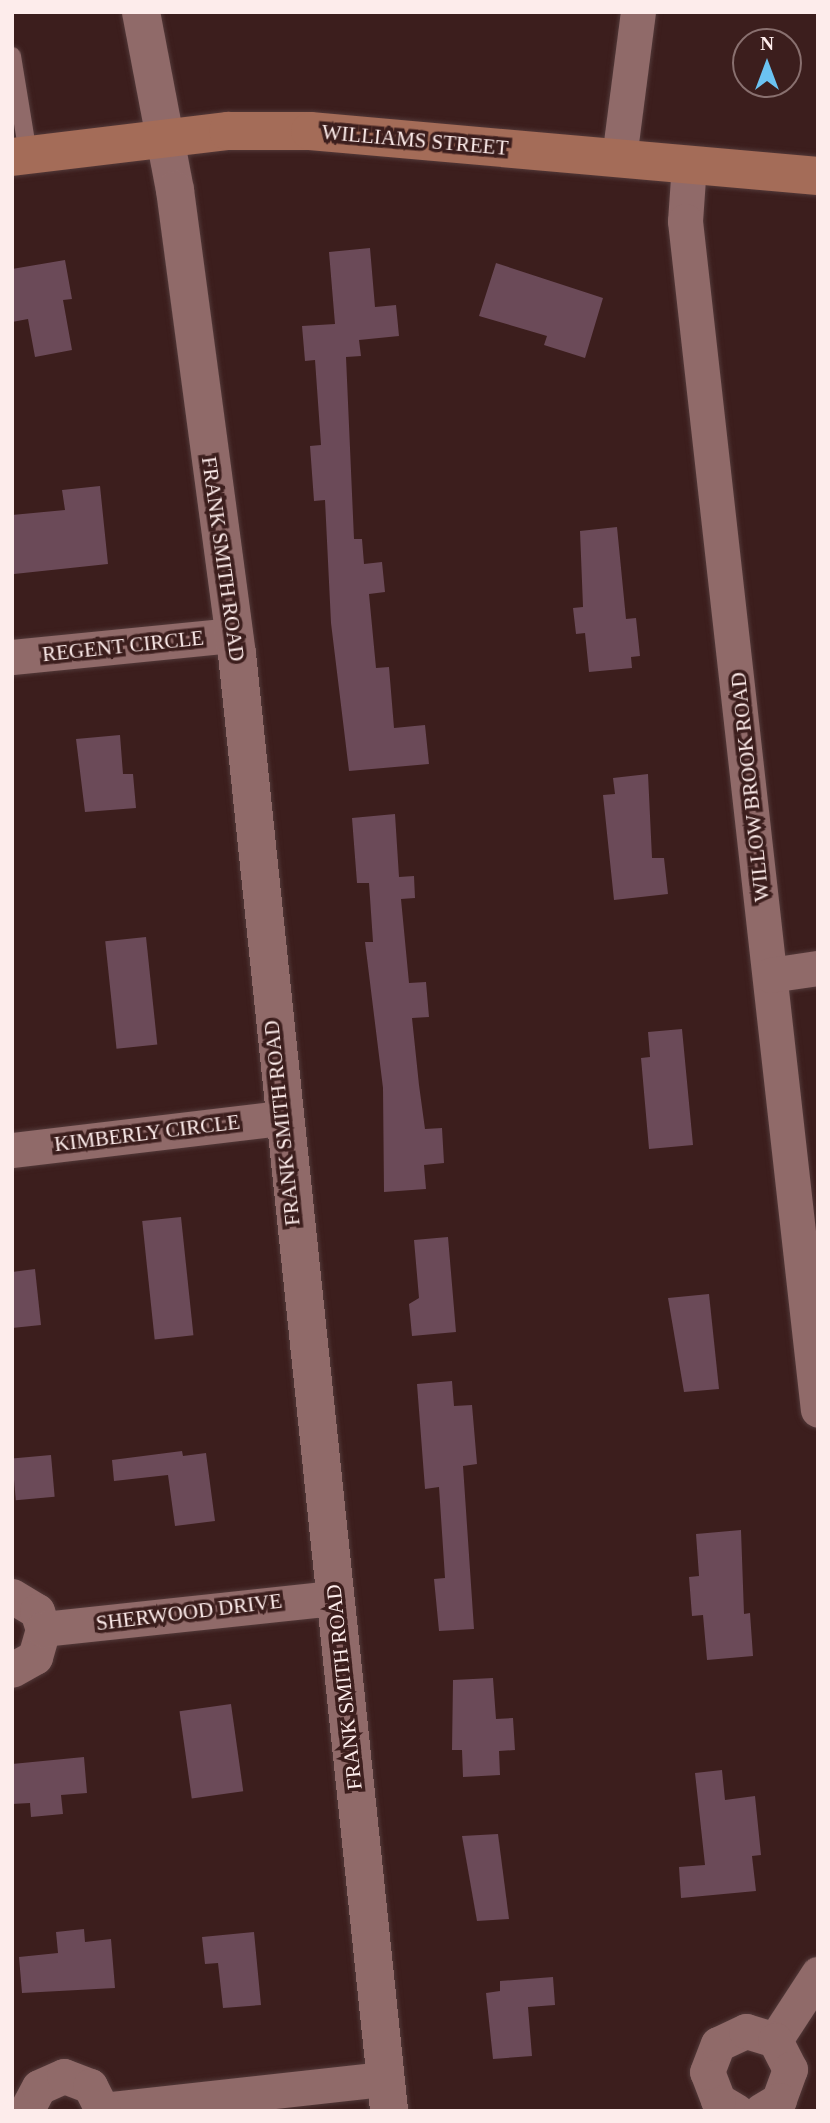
<!DOCTYPE html>
<html>
<head>
<meta charset="utf-8">
<style>
  body { margin:0 }
  #map { position:relative; width:830px; height:2123px; overflow:hidden; background:#3c1e1d; font-family:Georgia,serif }
  div>[style] { position:absolute }
  .building>* { inset:0; background:#6b4a58; transform-origin:0 0 }
  .roads { filter:drop-shadow(0 0 2px #523939) drop-shadow(0 0 2px #523939) }
  .service>* { height:18px; margin:-9px; padding:0 9px; transform-origin:9px; border-radius:9px; background:#906a69 }
  .minor>* { height:35px; margin:-17.5px; padding:0 17.5px; transform-origin:17.5px; border-radius:17.5px; background:#906a69 }
  .tertiary>* { height:38px; margin:-19px; padding:0 19px; transform-origin:19px; border-radius:19px; background:#906a69 }
  .secondary>* { height:38px; margin:-19px; padding:0 19px; transform-origin:19px; border-radius:19px; background:#a46c58 }
  span { translate:-50% -50%; white-space:nowrap; text-align:center; line-height:1.15; -webkit-text-stroke:7px #3c1e1d; paint-order:stroke }
  .street-label { font-size:21px; color:#fdeceb }
  .frame { position:absolute; inset:0; border:14px solid #fdeceb; pointer-events:none }
  .north { position:absolute; left:732px; top:28px; width:70px; height:70px; box-sizing:border-box; background:#3c1e1d; border:2px solid #89706f; border-radius:50%; rotate:0deg; font-size:19px; font-weight:700; line-height:28px; text-align:center; color:#fdeceb }
  .north::after { content:''; display:block; margin:auto; width:24px; height:32px; background:#6bc3f2; clip-path:polygon(50% 0,100% 100%,50% 72%,0 100%) }
</style>
</head>
<body>
<div id="map">
  <div class="building">
    <i style="clip-path:polygon(370px 248px,375px 307px,396px 305px,399px 336px,359px 340px,361px 356px,346px 357px,354px 539px,362px 539px,364px 564px,382px 562px,385px 592px,369px 594px,376px 668px,389px 667px,394px 728px,425px 725px,429px 764px,349px 771px,331px 623px,325px 500px,314px 501px,310px 446px,321px 445px,315px 360px,305px 361px,302px 326px,335px 324px,329px 252px)"></i>
    <i style="clip-path:polygon(65px 260px,72px 299px,63px 300px,72px 350px,35px 357px,28px 319px,12px 322px,12px 269px)"></i>
    <i style="clip-path:polygon(496px 263px,603px 298px,585px 358px,544px 345px,547px 336px,479px 316px)"></i>
    <i style="clip-path:polygon(100px 486px,108px 564px,14px 574px,12px 515px,65px 510px,62px 490px)"></i>
    <i style="clip-path:polygon(617px 527px,626px 619px,636px 618px,640px 656px,631px 657px,632px 668px,589px 672px,585px 633px,576px 634px,573px 608px,583px 607px,580px 531px)"></i>
    <i style="clip-path:polygon(120px 735px,123px 774px,133px 774px,136px 808px,85px 812px,76px 739px)"></i>
    <i style="clip-path:polygon(648px 774px,652px 858px,664px 858px,668px 894px,614px 900px,603px 795px,615px 794px,613px 778px)"></i>
    <i style="clip-path:polygon(395px 814px,399px 877px,414px 876px,415px 898px,401px 899px,409px 983px,426px 982px,429px 1017px,412px 1018px,419px 1085px,425px 1129px,442px 1128px,444px 1163px,424px 1165px,426px 1189px,384px 1192px,383px 1088px,365px 942px,373px 942px,369px 883px,357px 883px,352px 818px)"></i>
    <i style="left:146px;top:937px;width:108px;height:41px;rotate:84deg"></i>
    <i style="clip-path:polygon(682px 1029px,693px 1145px,649px 1149px,641px 1058px,650px 1057px,648px 1032px)"></i>
    <i style="left:181px;top:1217px;width:119px;height:39px;rotate:84deg"></i>
    <i style="clip-path:polygon(448px 1237px,456px 1332px,412px 1336px,409px 1304px,419px 1298px,414px 1240px)"></i>
    <i style="clip-path:polygon(35px 1269px,41px 1325px,12px 1328px,12px 1272px)"></i>
    <i style="clip-path:polygon(709px 1294px,719px 1389px,684px 1392px,668px 1298px)"></i>
    <i style="clip-path:polygon(452px 1381px,454px 1406px,472px 1405px,477px 1464px,463px 1466px,474px 1629px,439px 1631px,434px 1579px,445px 1578px,439px 1487px,425px 1489px,417px 1384px)"></i>
    <i style="clip-path:polygon(182px 1451px,183px 1456px,206px 1453px,215px 1521px,175px 1526px,168px 1475px,114px 1481px,112px 1460px)"></i>
    <i style="left:51px;top:1455px;width:42px;height:39px;rotate:85deg"></i>
    <i style="clip-path:polygon(741px 1530px,744px 1614px,750px 1613px,753px 1656px,707px 1660px,703px 1615px,692px 1616px,689px 1577px,699px 1576px,696px 1534px)"></i>
    <i style="clip-path:polygon(493px 1678px,496px 1719px,513px 1718px,515px 1750px,499px 1751px,500px 1775px,463px 1777px,462px 1750px,452px 1750px,453px 1680px)"></i>
    <i style="left:231px;top:1704px;width:88px;height:52px;rotate:82deg"></i>
    <i style="clip-path:polygon(84px 1757px,87px 1793px,61px 1795px,63px 1814px,31px 1817px,30px 1803px,12px 1804px,12px 1764px)"></i>
    <i style="clip-path:polygon(722px 1770px,725px 1800px,755px 1796px,761px 1855px,752px 1856px,756px 1891px,681px 1898px,679px 1867px,705px 1865px,695px 1773px)"></i>
    <i style="clip-path:polygon(498px 1834px,509px 1919px,477px 1921px,462px 1836px)"></i>
    <i style="clip-path:polygon(84px 1929px,85px 1942px,111px 1939px,115px 1988px,22px 1993px,19px 1957px,58px 1953px,56px 1932px)"></i>
    <i style="clip-path:polygon(254px 1932px,261px 2005px,223px 2008px,218px 1963px,205px 1964px,202px 1937px)"></i>
    <i style="clip-path:polygon(553px 1977px,555px 2005px,528px 2007px,532px 2056px,493px 2059px,486px 1993px,500px 1991px,500px 1981px)"></i>
  </div>
  <div class="roads">
    <div class="service">
      <i style="left:12px;top:56px;width:99px;rotate:80.7deg"></i>
    </div>
    <div class="minor">
      <i style="left:619px;top:158px;width:147px;rotate:-82.6deg"></i>
      <i style="left:689px;top:164px;width:57px;rotate:94deg"></i>
      <i style="left:685px;top:221px;width:1196px;rotate:83.62deg"></i>
      <i style="left:12px;top:657px;width:223px;rotate:-5.7deg"></i>
      <i style="left:770px;top:975px;width:49px;rotate:-8.3deg"></i>
      <i style="left:12px;top:1150px;width:271px;rotate:-6.8deg"></i>
      <i style="left:12px;top:1596px;width:29px;rotate:31deg"></i>
      <i style="left:37px;top:1611px;width:19px;rotate:72deg"></i>
      <i style="left:43px;top:1629px;width:29px;rotate:106deg"></i>
      <i style="left:35px;top:1657px;width:26px;rotate:151deg"></i>
      <i style="left:43px;top:1629px;width:293px;rotate:-6.1deg"></i>
      <i style="left:775px;top:2040px;width:79px;rotate:-56.9deg"></i>
      <i style="left:103px;top:2110px;width:285px;rotate:-6.3deg"></i>
      <i style="left:26px;top:2111px;width:27px;rotate:-62deg"></i>
      <i style="left:39px;top:2087px;width:27px;rotate:-24deg"></i>
      <i style="left:64px;top:2076px;width:28px;rotate:21deg"></i>
      <i style="left:90px;top:2086px;width:28px;rotate:63deg"></i>
      <i style="left:736px;top:2111px;width:21px;rotate:-149deg"></i>
      <i style="left:718px;top:2100px;width:30px;rotate:-111deg"></i>
      <i style="left:707px;top:2072px;width:30px;rotate:-69deg"></i>
      <i style="left:718px;top:2044px;width:31px;rotate:-25deg"></i>
      <i style="left:746px;top:2031px;width:30px;rotate:17deg"></i>
      <i style="left:775px;top:2040px;width:33px;rotate:63deg"></i>
      <i style="left:790px;top:2069px;width:33px;rotate:110deg"></i>
      <i style="left:779px;top:2100px;width:21px;rotate:149deg"></i>
    </div>
    <div class="tertiary">
      <i style="left:141px;top:12px;width:181px;rotate:79.2deg"></i>
      <i style="left:175px;top:190px;width:468px;rotate:82.4deg"></i>
      <i style="left:237px;top:654px;width:1465px;rotate:84.04deg"></i>
    </div>
    <div class="secondary">
      <i style="left:12px;top:157px;width:218px;rotate:-6.9deg"></i>
      <i style="left:228px;top:131px;width:82px"></i>
      <i style="left:310px;top:131px;width:510px;rotate:5.06deg"></i>
    </div>
  </div>
  <div class="street-label">
    <span style="left:415px;top:140px;rotate:5deg">WILLIAMS STREET</span>
    <span style="left:223px;top:559px;rotate:82deg">FRANK SMITH ROAD</span>
    <span style="left:123px;top:646px;rotate:-6deg">REGENT CIRCLE</span>
    <span style="left:750px;top:787px;rotate:-96deg">WILLOW BROOK ROAD</span>
    <span style="left:282px;top:1123px;rotate:-96deg">FRANK SMITH ROAD</span>
    <span style="left:147px;top:1133px;rotate:-7deg">KIMBERLY CIRCLE</span>
    <span style="left:189px;top:1612px;rotate:-7deg">SHERWOOD DRIVE</span>
    <span style="left:344px;top:1687px;rotate:-96deg">FRANK SMITH ROAD</span>
  </div>
  <div class="frame"></div>
  <div class="north">N</div>
</div>
</body>
</html>
